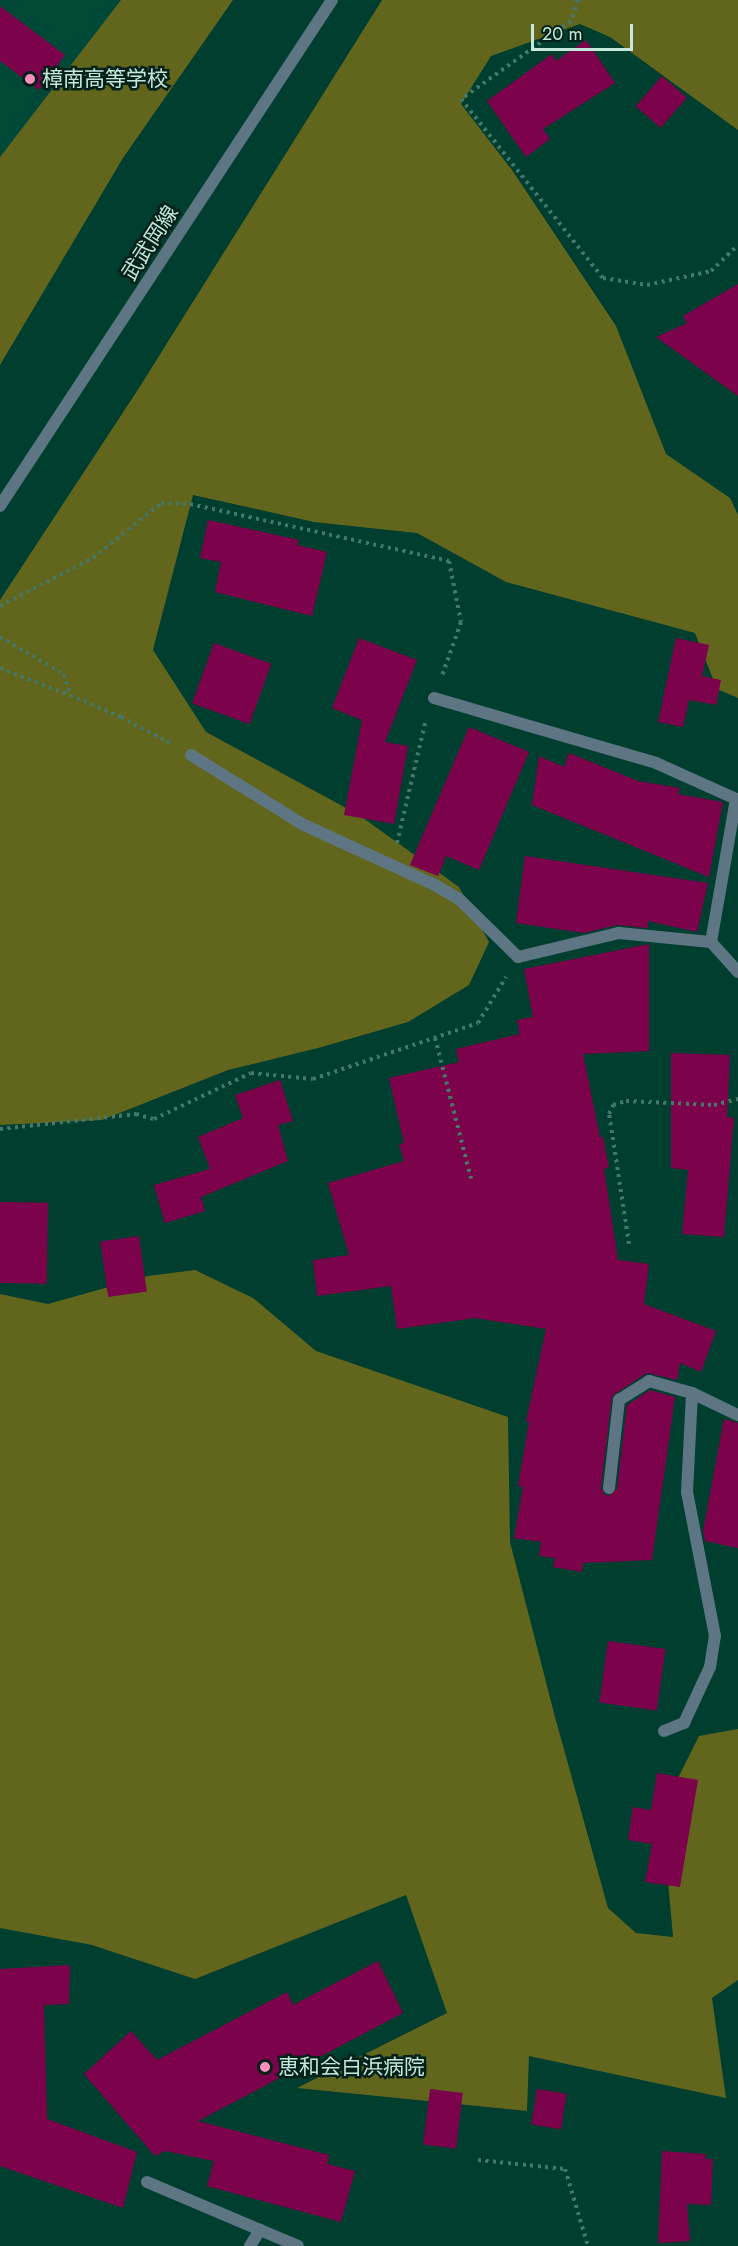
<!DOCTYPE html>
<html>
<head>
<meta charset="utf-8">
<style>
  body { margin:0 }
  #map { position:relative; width:738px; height:2246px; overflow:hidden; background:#003e30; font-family:Jost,"Noto Sans JP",sans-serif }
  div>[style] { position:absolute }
  .built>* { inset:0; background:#004939 }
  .forest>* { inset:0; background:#62661d }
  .building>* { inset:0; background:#7d024c; transform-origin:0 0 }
  .path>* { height:4px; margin-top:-2px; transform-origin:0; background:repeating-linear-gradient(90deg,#43786a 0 3px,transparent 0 7.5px) }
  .service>* { height:12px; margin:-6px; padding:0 6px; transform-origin:6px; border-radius:6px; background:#5e7683 }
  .minor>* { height:12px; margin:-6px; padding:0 6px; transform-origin:6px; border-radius:6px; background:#5e7683 }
  .tertiary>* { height:12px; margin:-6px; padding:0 6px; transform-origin:6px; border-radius:6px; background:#5e7683 }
  .dots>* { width:16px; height:16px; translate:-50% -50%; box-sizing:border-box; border:3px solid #032119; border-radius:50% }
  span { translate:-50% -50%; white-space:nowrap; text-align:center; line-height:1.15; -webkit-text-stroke:5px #032119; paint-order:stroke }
  .poi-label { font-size:21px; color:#c6e8dc }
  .left { translate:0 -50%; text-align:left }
  .street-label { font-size:21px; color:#c6e8dc }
  .scale { position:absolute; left:531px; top:24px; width:102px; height:27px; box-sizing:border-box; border:3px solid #c6e8dc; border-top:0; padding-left:8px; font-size:18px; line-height:21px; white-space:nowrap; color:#c6e8dc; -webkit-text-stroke:4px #032119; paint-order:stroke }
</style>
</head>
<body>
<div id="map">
  <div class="built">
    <i style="clip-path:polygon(0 0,121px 0,0 157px)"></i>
  </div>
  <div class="forest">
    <i style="clip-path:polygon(121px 0,233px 0,123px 158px,0 365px,0 157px)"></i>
    <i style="clip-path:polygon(382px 0,738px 0,738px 130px,610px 37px,580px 24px,491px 56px,461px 104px,512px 170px,616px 326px,666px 454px,730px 498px,738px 515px,738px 698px,717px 689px,695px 633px,506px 582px,417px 533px,314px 522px,193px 495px,153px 650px,206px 732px,359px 815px,459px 887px,489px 942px,469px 985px,408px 1022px,318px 1048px,228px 1070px,102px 1120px,0 1125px,0 600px,139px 388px)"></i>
    <i style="clip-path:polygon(195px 1270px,253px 1298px,316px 1351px,508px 1417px,510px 1542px,555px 1717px,608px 1908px,636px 1933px,673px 1937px,667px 1870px,692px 1817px,673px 1788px,699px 1736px,738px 1729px,738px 1980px,712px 1998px,726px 2098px,529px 2056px,527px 2111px,297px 2088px,447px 2013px,406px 1895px,195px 1979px,92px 1945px,0 1928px,0 1294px,48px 1304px,148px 1276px)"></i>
  </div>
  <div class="building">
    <i style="clip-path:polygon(0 6px,65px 55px,39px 90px,0 61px)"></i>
    <i style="clip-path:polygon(586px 40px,615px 83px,543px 129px,550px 139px,526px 157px,487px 101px,552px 54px,556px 61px)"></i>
    <i style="left:662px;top:76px;width:33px;height:40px;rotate:41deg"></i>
    <i style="clip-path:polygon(738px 284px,738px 396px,656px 337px,687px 323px,683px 316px)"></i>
    <i style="clip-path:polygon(208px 520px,299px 540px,297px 545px,327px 552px,312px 616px,215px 592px,221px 562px,200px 558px)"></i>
    <i style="clip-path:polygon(359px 638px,417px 660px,385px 742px,408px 746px,394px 824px,344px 815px,362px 720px,332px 708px)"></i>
    <i style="clip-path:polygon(676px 638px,709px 645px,702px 676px,721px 680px,716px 705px,689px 700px,683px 727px,658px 722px)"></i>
    <i style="left:214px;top:643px;width:61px;height:64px;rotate:20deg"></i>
    <i style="clip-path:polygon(469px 727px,529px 752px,479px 870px,446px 856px,438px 876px,410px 865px)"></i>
    <i style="clip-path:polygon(569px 753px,638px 781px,680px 788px,678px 794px,723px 802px,709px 877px,532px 805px,539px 756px,564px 767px)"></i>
    <i style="clip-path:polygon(525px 856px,708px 883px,697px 932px,648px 921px,648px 928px,617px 925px,584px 933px,516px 923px)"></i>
    <i style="clip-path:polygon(649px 944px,649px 1051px,583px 1054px,600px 1137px,603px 1137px,609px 1168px,604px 1169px,618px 1260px,649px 1264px,644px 1304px,716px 1331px,701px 1372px,680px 1363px,677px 1380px,647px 1373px,612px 1396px,601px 1487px,604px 1494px,609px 1496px,617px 1489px,627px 1405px,650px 1390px,675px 1397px,652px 1560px,583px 1563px,582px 1572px,553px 1567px,555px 1558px,539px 1556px,541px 1542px,514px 1538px,523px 1487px,518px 1486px,529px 1422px,526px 1421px,546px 1329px,475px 1318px,397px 1329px,391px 1286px,317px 1296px,313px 1260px,349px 1255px,328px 1183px,404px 1161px,399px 1144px,404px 1143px,389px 1078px,459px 1062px,456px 1049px,520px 1034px,517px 1020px,533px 1017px,524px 969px)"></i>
    <i style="clip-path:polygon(671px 1053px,730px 1055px,727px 1117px,734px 1118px,724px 1237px,682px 1234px,688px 1170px,671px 1168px)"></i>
    <i style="clip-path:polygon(280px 1080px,293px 1121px,278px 1125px,288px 1161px,201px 1197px,205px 1211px,165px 1223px,154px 1185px,210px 1169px,198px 1137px,243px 1118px,235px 1095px)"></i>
    <i style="left:0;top:1202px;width:48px;height:81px;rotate:1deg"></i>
    <i style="left:139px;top:1236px;width:56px;height:39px;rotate:82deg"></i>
    <i style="clip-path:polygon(724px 1419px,738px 1423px,738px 1548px,705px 1541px,703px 1531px)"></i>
    <i style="left:608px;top:1641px;width:58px;height:62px;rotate:8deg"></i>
    <i style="clip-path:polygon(657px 1773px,698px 1780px,680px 1887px,645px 1882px,652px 1844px,628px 1840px,633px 1807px,651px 1810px)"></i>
    <i style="clip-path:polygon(378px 1961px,403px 2013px,198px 2121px,329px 2155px,327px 2164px,355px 2171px,341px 2222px,207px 2186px,214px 2161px,165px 2151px,155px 2156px,84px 2074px,131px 2031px,157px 2060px,287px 1992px,293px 2005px)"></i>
    <i style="clip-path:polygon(70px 1965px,69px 2004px,44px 2005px,47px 2119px,137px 2152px,123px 2208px,0 2166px,0 1969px)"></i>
    <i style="left:430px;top:2089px;width:33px;height:56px;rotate:7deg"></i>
    <i style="left:537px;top:2089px;width:30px;height:36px;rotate:9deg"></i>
    <i style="clip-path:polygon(662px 2151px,706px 2154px,705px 2159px,713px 2159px,711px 2205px,687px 2204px,690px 2241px,658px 2243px)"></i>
  </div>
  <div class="path">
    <i style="left:578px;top:0;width:22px;rotate:108deg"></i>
    <i style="left:571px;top:21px;width:135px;rotate:144.7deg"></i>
    <i style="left:461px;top:99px;width:228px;rotate:51.6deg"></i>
    <i style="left:603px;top:278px;width:45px;rotate:9deg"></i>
    <i style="left:647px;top:285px;width:66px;rotate:-12.3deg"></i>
    <i style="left:711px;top:271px;width:37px;rotate:-44deg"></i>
    <i style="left:0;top:606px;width:105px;rotate:-27.3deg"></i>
    <i style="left:93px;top:558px;width:87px;rotate:-39deg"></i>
    <i style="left:161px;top:503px;width:29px;rotate:2deg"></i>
    <i style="left:190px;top:504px;width:265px;rotate:12.4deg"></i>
    <i style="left:449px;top:561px;width:62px;rotate:78.9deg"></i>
    <i style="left:461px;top:622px;width:57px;rotate:109.4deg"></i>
    <i style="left:0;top:637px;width:74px;rotate:30deg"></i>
    <i style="left:64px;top:674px;width:22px;rotate:74deg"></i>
    <i style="left:70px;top:695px;width:56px;rotate:23.3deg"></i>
    <i style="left:121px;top:717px;width:58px;rotate:27.9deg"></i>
    <i style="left:0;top:668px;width:74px;rotate:21.4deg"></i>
    <i style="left:397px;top:843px;width:127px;rotate:-76.8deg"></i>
    <i style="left:435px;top:1038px;width:145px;rotate:75.6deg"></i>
    <i style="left:0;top:1129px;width:137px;rotate:-6.3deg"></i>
    <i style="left:136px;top:1114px;width:19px;rotate:16deg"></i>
    <i style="left:154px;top:1119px;width:107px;rotate:-25.4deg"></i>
    <i style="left:251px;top:1073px;width:62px;rotate:5.5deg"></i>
    <i style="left:313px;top:1079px;width:174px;rotate:-18.7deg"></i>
    <i style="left:478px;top:1023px;width:54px;rotate:-58.7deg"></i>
    <i style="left:629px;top:1244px;width:132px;rotate:-98.7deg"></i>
    <i style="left:609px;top:1114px;width:10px;rotate:-66deg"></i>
    <i style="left:613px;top:1105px;width:14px;rotate:-17deg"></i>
    <i style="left:626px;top:1101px;width:88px;rotate:2.6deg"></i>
    <i style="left:714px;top:1105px;width:25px;rotate:-14deg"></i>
    <i style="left:478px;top:2160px;width:87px;rotate:5.9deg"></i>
    <i style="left:565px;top:2169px;width:80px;rotate:73.4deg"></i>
  </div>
  <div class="service">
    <i style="left:147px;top:2182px;width:123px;rotate:23deg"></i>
  </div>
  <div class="minor">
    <i style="left:434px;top:698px;width:231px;rotate:16.3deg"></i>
    <i style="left:656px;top:763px;width:88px;rotate:24.2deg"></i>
    <i style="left:736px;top:799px;width:145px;rotate:99.9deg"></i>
    <i style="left:191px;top:755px;width:133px;rotate:31.8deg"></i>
    <i style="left:304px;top:825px;width:142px;rotate:24.6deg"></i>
    <i style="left:433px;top:884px;width:30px;rotate:30deg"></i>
    <i style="left:459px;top:899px;width:83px;rotate:44.5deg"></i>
    <i style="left:518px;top:957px;width:104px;rotate:-13.4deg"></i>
    <i style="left:619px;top:933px;width:92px;rotate:5.6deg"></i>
    <i style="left:711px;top:942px;width:40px;rotate:48deg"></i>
    <i style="left:609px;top:1488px;width:89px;rotate:-83.5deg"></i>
    <i style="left:619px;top:1400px;width:36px;rotate:-32deg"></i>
    <i style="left:649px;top:1381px;width:45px;rotate:15.6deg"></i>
    <i style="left:692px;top:1393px;width:51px;rotate:25.6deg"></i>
    <i style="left:664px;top:1731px;width:22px;rotate:-22deg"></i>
    <i style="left:684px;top:1723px;width:62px;rotate:-65.1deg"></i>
    <i style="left:710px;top:1667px;width:31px;rotate:-81deg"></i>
    <i style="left:715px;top:1636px;width:147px;rotate:-101deg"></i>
    <i style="left:687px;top:1492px;width:99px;rotate:-87.1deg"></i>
    <i style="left:250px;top:2246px;width:19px;rotate:-58deg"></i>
    <i style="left:260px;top:2230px;width:41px;rotate:22.8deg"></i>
  </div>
  <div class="tertiary">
    <i style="left:0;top:506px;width:605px;rotate:-56.73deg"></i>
  </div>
  <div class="dots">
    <i style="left:30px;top:79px;background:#fd8ec0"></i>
    <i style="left:265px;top:2067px;background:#fd8ec0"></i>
  </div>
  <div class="poi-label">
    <span class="left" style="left:42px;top:79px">樟南高等学校</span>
    <span class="left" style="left:278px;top:2067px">恵和会白浜病院</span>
  </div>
  <div class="street-label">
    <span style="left:150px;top:243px;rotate:-57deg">武武岡線</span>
  </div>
  <div class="scale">20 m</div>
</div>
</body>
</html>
